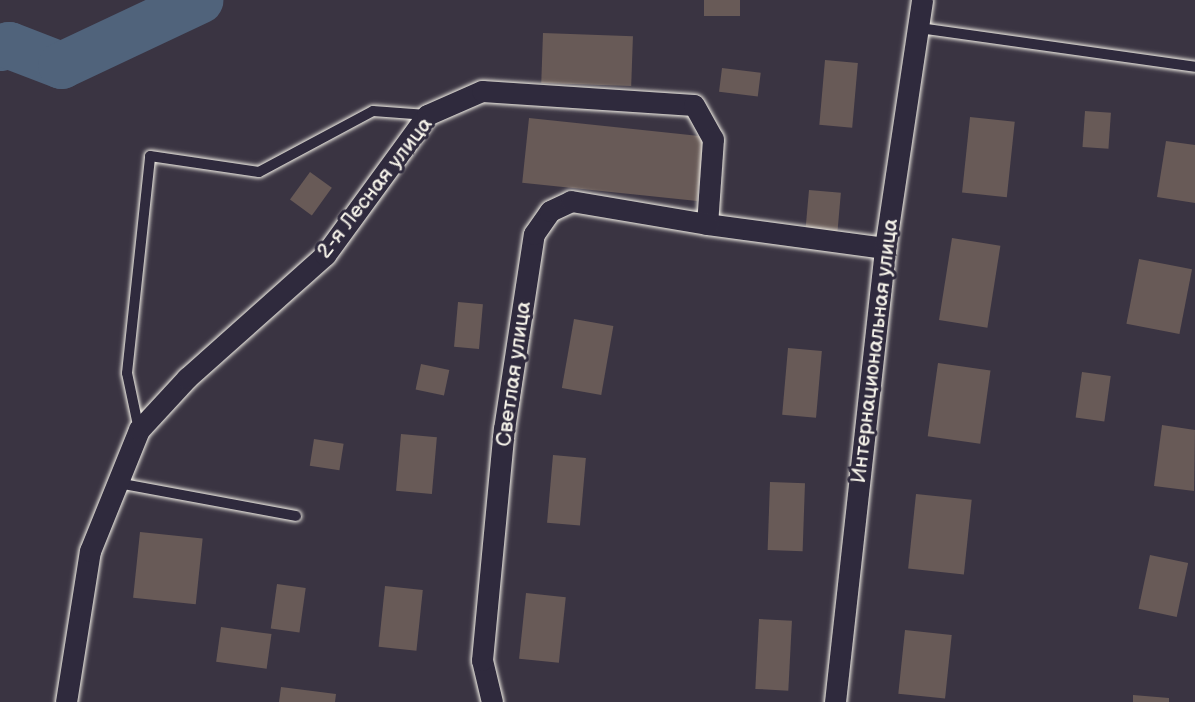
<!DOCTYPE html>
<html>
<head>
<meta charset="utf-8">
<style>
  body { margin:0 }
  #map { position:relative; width:1195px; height:702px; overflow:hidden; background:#3a3442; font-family:"Balsamiq Sans",sans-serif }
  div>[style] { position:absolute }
  .river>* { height:47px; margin:-23.5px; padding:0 23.5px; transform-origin:23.5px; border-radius:23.5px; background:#50637b }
  .building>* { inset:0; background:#685a57; transform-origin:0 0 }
  .roads { filter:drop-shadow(0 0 2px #f4f1e8) drop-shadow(0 0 2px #f4f1e8) }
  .service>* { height:10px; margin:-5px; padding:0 5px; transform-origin:5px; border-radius:5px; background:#2f2a3d }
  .minor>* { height:21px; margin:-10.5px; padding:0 10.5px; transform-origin:10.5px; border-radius:10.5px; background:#2f2a3d }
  span { translate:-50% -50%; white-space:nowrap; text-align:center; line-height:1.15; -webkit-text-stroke:6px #2f2a3d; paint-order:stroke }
  .street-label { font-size:21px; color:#f4f1e8 }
</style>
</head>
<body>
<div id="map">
  <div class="river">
    <i style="left:0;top:47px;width:9px;rotate:-13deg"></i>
    <i style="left:9px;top:45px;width:56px;rotate:21deg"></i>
    <i style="left:61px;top:65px;width:153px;rotate:-25.2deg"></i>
  </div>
  <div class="building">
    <i style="left:704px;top:0;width:36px;height:16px"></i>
    <i style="left:543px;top:33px;width:90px;height:50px;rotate:2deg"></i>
    <i style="left:825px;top:60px;width:33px;height:65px;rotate:5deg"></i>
    <i style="left:722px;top:68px;width:39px;height:24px;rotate:7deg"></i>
    <i style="left:1085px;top:111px;width:26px;height:36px;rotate:4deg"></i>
    <i style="left:970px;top:117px;width:45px;height:76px;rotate:6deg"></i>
    <i style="left:529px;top:118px;width:176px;height:65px;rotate:6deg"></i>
    <i style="clip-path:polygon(1166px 141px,1195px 145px,1195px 203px,1157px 197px)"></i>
    <i style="left:310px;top:172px;width:27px;height:34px;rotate:36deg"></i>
    <i style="left:809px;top:190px;width:32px;height:47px;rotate:5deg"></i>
    <i style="left:952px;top:238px;width:49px;height:83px;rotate:9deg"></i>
    <i style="left:1139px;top:259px;width:54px;height:66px;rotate:11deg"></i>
    <i style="left:458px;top:302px;width:25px;height:45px;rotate:5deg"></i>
    <i style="left:574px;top:319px;width:40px;height:70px;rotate:10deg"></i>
    <i style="left:788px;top:348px;width:34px;height:67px;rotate:5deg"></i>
    <i style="left:938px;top:363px;width:53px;height:74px;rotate:8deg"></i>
    <i style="left:421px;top:364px;width:29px;height:26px;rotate:12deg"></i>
    <i style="left:1082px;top:372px;width:29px;height:46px;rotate:8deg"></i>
    <i style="clip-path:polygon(1162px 425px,1195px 430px,1194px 491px,1154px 486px)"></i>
    <i style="left:401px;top:434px;width:36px;height:57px;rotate:5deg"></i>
    <i style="left:314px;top:439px;width:30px;height:27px;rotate:9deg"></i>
    <i style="left:553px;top:455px;width:33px;height:68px;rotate:5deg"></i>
    <i style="left:770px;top:482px;width:35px;height:68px;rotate:2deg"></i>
    <i style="left:916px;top:494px;width:56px;height:75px;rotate:6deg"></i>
    <i style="left:140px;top:532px;width:63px;height:66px;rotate:6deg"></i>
    <i style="left:1150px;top:555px;width:39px;height:55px;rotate:12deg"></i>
    <i style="left:277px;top:584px;width:29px;height:45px;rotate:8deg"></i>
    <i style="left:385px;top:586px;width:38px;height:61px;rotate:6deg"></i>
    <i style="left:526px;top:593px;width:40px;height:66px;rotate:6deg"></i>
    <i style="left:759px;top:619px;width:33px;height:70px;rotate:3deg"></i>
    <i style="left:221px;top:627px;width:51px;height:35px;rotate:8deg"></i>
    <i style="left:905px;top:630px;width:47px;height:64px;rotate:6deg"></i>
    <i style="clip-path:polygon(281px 687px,336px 694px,335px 702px,279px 702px)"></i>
    <i style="clip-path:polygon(1133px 695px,1169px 698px,1169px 702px,1133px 702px)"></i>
  </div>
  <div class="roads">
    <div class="service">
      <i style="left:919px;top:28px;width:279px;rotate:8deg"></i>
      <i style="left:139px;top:430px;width:58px;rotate:-101.9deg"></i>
      <i style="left:127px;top:373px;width:218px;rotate:-83.9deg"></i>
      <i style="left:150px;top:156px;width:110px;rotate:8.4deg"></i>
      <i style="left:259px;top:172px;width:129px;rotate:-28.2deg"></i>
      <i style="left:373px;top:111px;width:54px;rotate:4.2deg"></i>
      <i style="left:118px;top:483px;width:181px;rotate:10.5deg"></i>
    </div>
    <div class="minor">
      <i style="left:66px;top:702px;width:153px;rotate:-81deg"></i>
      <i style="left:90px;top:551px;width:131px;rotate:-68deg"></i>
      <i style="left:139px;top:430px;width:71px;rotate:-47.3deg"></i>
      <i style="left:187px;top:378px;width:185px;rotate:-41.7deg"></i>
      <i style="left:325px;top:255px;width:173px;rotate:-53.9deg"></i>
      <i style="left:427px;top:115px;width:60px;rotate:-23.6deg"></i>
      <i style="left:482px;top:91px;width:212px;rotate:3.8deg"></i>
      <i style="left:694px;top:105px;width:39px;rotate:61deg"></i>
      <i style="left:713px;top:139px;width:85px;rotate:94deg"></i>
      <i style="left:707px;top:224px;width:180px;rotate:7.7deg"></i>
      <i style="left:492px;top:702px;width:43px;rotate:-103.4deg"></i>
      <i style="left:482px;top:660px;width:232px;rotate:-84.6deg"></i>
      <i style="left:504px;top:429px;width:197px;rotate:-81.3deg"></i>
      <i style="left:534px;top:234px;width:28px;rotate:-55deg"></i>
      <i style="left:550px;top:211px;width:23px;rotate:-25deg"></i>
      <i style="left:571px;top:201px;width:138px;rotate:9.6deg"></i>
      <i style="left:835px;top:702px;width:457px;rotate:-83.7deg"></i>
      <i style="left:885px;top:248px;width:251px;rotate:-81.5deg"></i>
    </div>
  </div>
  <div class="street-label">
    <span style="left:375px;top:188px;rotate:-52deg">2-я Лесная улица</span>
    <span style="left:875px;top:351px;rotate:-83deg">Интернациональная улица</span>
    <span style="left:514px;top:374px;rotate:-82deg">Светлая улица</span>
  </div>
</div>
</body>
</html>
